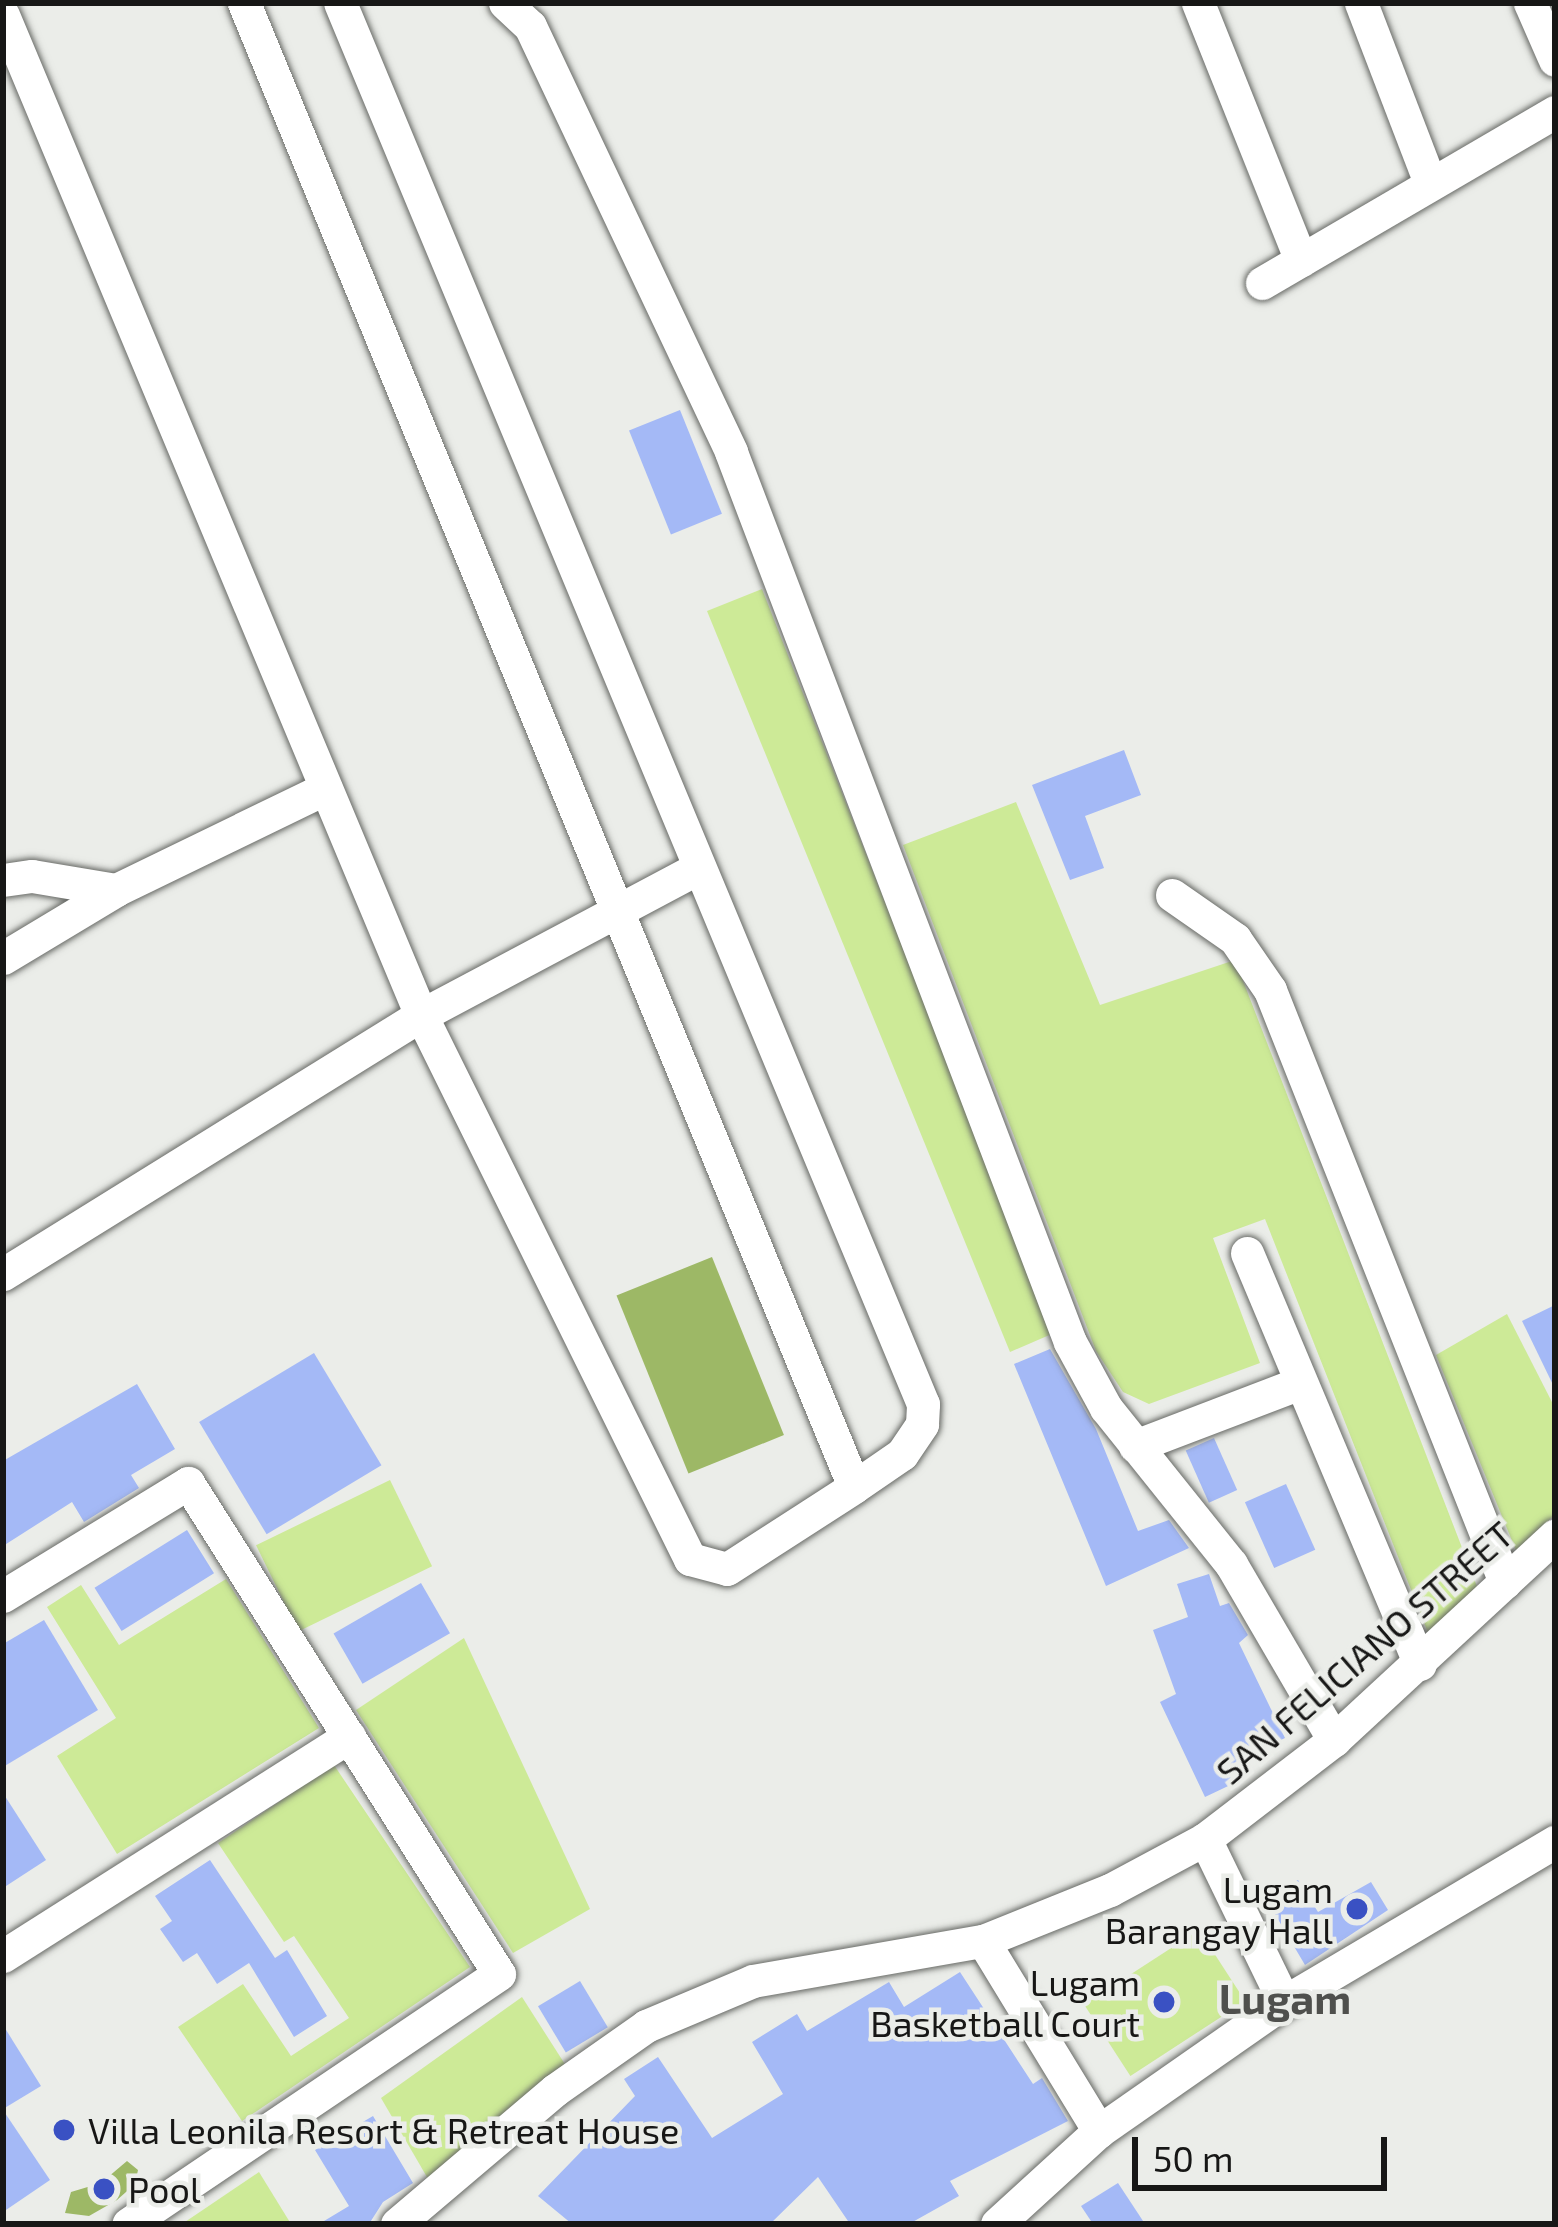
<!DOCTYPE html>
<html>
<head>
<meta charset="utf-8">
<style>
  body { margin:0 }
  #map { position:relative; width:1558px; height:2227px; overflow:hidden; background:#ebede9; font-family:"Exo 2",sans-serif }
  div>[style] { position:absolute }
  .green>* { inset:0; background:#cdea97; transform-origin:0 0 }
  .water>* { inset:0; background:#9db866; transform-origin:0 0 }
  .building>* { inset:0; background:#a4b9f6; transform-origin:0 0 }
  .roads { filter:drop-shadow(0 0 3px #686a66) drop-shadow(0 0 3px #686a66) }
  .minor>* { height:33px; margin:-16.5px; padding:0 16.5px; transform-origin:16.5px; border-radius:16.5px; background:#fff }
  .dots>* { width:33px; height:33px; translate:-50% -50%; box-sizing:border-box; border:6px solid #ebede9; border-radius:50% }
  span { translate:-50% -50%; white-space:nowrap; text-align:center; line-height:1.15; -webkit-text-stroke:9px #ebede9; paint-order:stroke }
  .street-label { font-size:36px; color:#171716 }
  .poi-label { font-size:36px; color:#171716 }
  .right { translate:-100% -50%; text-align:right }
  .left { translate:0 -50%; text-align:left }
  .quarter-label { font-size:42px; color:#4f504d; font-weight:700 }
  .frame { position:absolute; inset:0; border:6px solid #171716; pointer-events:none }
  .scale { position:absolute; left:1132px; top:2137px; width:255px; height:54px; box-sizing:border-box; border:6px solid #171716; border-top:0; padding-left:15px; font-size:36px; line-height:42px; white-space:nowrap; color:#171716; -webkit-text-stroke:9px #ebede9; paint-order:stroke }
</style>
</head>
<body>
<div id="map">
  <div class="green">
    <i style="clip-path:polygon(762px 589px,1054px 1333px,1010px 1352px,707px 611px)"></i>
    <i style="clip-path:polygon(1016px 802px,1100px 1005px,1235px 960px,1478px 1589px,1430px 1638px,1265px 1219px,1213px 1238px,1260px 1363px,1149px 1404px,1123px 1392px,1096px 1351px,903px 845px)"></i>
    <i style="clip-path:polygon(1507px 1314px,1555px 1408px,1555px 1514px,1517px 1553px,1436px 1355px)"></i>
    <i style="left:390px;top:1480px;width:96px;height:149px;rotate:64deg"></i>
    <i style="clip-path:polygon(226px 1579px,319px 1728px,117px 1854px,57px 1756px,116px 1718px,47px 1607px,81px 1585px,119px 1645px)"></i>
    <i style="clip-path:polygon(464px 1638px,590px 1909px,513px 1953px,356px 1710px)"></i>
    <i style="clip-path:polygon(334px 1765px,470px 1967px,242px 2121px,178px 2027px,243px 1984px,291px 2056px,349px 2018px,294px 1936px,284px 1942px,218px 1843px)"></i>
    <i style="left:1199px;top:1930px;width:85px;height:137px;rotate:57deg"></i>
    <i style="clip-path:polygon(522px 1997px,568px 2069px,431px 2184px,381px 2098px)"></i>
    <i style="clip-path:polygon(259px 2172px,291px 2224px,182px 2224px)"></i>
  </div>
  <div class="water">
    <i style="left:712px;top:1257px;width:192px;height:103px;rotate:68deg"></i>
    <i style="clip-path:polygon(127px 2161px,138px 2170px,135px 2184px,117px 2200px,89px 2216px,65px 2213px,71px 2192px,101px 2183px)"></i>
  </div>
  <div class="building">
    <i style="left:680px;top:410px;width:112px;height:55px;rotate:68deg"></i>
    <i style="clip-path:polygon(1124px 750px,1141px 795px,1085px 816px,1104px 868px,1070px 880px,1032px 785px)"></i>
    <i style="clip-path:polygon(1555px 1305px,1555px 1389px,1522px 1321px)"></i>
    <i style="clip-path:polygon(1050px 1349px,1096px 1429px,1138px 1531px,1169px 1520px,1189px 1548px,1106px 1586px,1014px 1364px)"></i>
    <i style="left:314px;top:1353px;width:131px;height:134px;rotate:59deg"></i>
    <i style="clip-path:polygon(137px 1384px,175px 1449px,131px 1475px,139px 1488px,84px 1522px,72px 1502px,3px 1546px,3px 1461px)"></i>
    <i style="left:1214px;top:1438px;width:57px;height:31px;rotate:66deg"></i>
    <i style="left:1286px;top:1484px;width:72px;height:45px;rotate:66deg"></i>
    <i style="left:187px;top:1530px;width:51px;height:109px;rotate:58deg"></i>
    <i style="clip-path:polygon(1209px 1574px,1220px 1606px,1229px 1603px,1248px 1635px,1239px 1643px,1285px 1738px,1235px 1762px,1243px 1779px,1205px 1797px,1160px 1702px,1176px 1694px,1153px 1630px,1188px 1617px,1177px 1584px)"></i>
    <i style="left:421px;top:1583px;width:58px;height:101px;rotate:60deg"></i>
    <i style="clip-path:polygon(44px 1620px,98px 1710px,3px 1767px,3px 1644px)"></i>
    <i style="clip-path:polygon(3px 1793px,46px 1860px,3px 1888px)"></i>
    <i style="clip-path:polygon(210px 1860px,275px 1958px,287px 1950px,327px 2016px,294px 2037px,249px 1963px,217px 1984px,197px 1953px,183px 1962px,160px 1929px,172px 1921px,155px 1896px)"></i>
    <i style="clip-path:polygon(1298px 1880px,1318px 1912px,1371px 1882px,1388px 1910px,1305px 1965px,1266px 1899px)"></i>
    <i style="clip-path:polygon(960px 1972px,1033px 2084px,1042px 2078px,1068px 2121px,950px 2181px,959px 2196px,909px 2224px,850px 2224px,818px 2177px,770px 2224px,572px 2224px,538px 2196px,635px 2096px,624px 2079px,658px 2057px,712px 2138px,783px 2094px,752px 2042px,797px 2014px,807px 2031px,889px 1982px,904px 2007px)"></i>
    <i style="left:580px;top:1981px;width:54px;height:49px;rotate:59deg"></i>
    <i style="clip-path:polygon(3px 2025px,41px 2086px,3px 2109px)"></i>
    <i style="clip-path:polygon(3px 2110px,50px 2180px,3px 2212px)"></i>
    <i style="clip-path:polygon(373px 2116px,413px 2183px,383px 2202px,369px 2224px,319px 2224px,349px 2206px,315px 2150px)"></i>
    <i style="clip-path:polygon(1118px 2183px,1145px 2224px,1093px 2224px,1081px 2206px)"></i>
  </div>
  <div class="roads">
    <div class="minor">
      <i style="left:244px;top:3px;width:1604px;rotate:67.65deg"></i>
      <i style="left:854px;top:1487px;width:58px;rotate:-34.5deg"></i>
      <i style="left:902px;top:1454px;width:36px;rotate:-56deg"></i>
      <i style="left:922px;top:1424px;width:20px;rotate:-87deg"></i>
      <i style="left:923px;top:1404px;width:1517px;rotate:-112.59deg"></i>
      <i style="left:505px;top:3px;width:34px;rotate:43deg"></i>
      <i style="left:530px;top:26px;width:471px;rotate:64.7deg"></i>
      <i style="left:731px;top:452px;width:952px;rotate:69.15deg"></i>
      <i style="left:1070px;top:1342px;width:75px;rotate:61.4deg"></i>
      <i style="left:1106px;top:1408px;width:200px;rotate:51.3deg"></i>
      <i style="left:1231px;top:1564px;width:204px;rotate:59.7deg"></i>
      <i style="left:1198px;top:3px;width:277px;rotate:68.2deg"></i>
      <i style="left:1361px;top:3px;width:193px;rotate:69deg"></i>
      <i style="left:1530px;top:3px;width:62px;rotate:66.3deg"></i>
      <i style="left:3px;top:15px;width:1084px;rotate:67.32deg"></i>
      <i style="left:421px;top:1015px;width:492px;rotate:148.2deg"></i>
      <i style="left:1262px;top:283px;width:339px;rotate:-30.3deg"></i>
      <i style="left:698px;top:868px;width:314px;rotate:152deg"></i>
      <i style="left:421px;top:1015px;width:607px;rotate:63.69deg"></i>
      <i style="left:690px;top:1559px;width:38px;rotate:15deg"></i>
      <i style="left:727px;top:1569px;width:151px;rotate:-32.8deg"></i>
      <i style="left:3px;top:880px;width:29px;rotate:-8deg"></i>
      <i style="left:32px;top:876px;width:85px;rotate:9.5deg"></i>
      <i style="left:1172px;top:895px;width:77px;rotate:34.9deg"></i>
      <i style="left:1235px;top:939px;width:62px;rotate:55.5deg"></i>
      <i style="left:1270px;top:990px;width:637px;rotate:68.35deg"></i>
      <i style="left:3px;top:958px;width:132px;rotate:-31deg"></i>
      <i style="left:116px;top:890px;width:233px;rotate:-25.9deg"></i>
      <i style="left:1247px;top:1253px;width:446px;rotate:67.2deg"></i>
      <i style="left:1135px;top:1446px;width:177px;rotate:-20.9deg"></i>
      <i style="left:3px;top:1596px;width:217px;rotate:-31.4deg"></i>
      <i style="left:188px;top:1483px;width:581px;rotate:57.65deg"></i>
      <i style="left:499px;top:1974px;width:447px;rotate:146deg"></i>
      <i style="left:1205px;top:1839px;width:181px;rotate:64.1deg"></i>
      <i style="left:983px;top:1941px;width:223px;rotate:58.6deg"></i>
      <i style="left:3px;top:1956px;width:410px;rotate:-32.4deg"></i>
      <i style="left:397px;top:2224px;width:207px;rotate:-40.3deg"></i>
      <i style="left:555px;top:2090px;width:111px;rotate:-35.1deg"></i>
      <i style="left:646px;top:2026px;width:116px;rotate:-22.8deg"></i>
      <i style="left:753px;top:1981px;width:233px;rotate:-9.9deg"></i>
      <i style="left:983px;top:1941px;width:137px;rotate:-21.9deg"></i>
      <i style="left:1110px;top:1890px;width:108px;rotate:-28.2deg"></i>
      <i style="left:1205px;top:1839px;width:163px;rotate:-37.5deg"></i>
      <i style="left:1334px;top:1740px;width:301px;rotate:-42.8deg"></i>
      <i style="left:997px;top:2224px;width:138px;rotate:-42.4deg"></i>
      <i style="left:1099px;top:2131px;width:226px;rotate:-34.9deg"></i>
      <i style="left:1284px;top:2002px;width:315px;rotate:-30.6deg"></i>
    </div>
  </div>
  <div class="dots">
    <i style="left:1357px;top:1909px;background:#3a51c3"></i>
    <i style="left:1164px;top:2002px;background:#3a51c3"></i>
    <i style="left:64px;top:2130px;background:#3a51c3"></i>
    <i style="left:104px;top:2189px;background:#3a51c3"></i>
  </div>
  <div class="street-label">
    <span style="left:1364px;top:1652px;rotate:-41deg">SAN FELICIANO STREET</span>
  </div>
  <div class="poi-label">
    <span class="right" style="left:1333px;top:1909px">Lugam<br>Barangay Hall</span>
    <span class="right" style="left:1140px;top:2002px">Lugam<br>Basketball Court</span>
    <span class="left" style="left:88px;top:2130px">Villa Leonila Resort &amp; Retreat House</span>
    <span class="left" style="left:128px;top:2189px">Pool</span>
  </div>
  <div class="quarter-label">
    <span style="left:1285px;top:1997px">Lugam</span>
  </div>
  <div class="frame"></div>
  <div class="scale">50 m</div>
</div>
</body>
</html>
